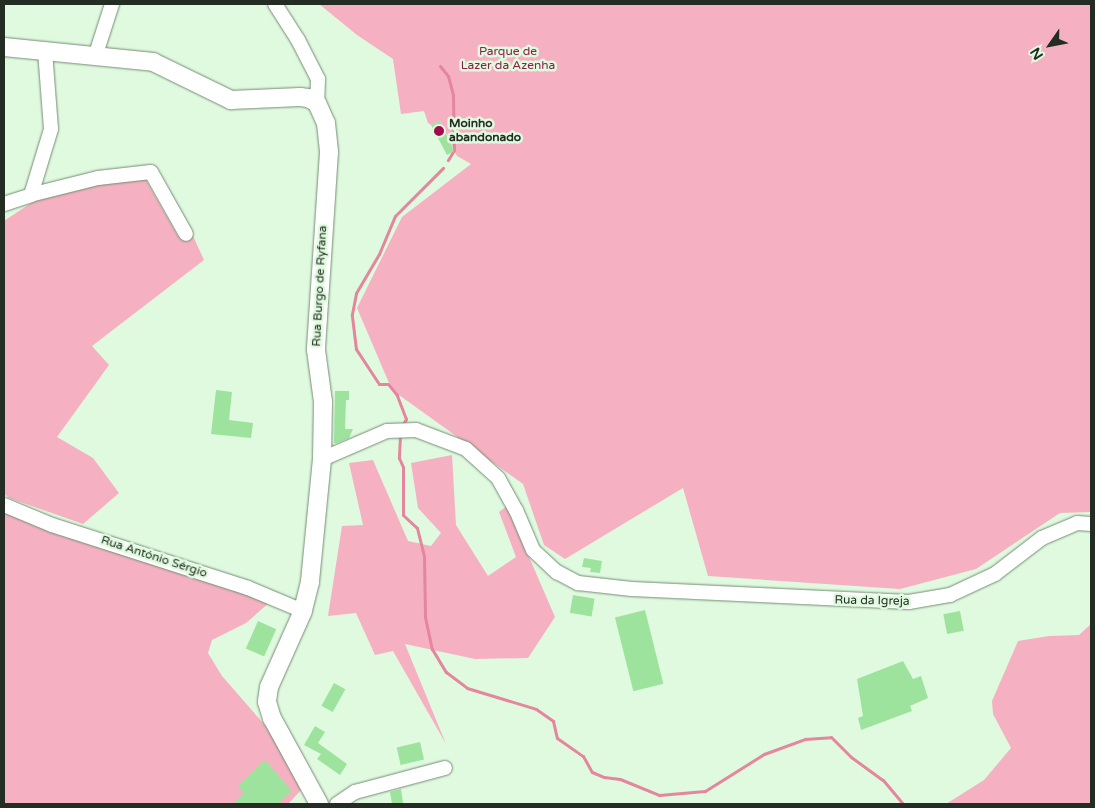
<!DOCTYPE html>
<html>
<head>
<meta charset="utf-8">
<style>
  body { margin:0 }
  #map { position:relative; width:1095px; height:808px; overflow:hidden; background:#e0fadf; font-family:"Varela Round",sans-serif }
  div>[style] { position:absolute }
  .green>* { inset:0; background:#f5b1c1 }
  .stream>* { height:3px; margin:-1.5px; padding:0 1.5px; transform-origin:1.5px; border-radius:1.5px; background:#e4869e }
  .building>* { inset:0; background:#9de39e; transform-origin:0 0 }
  .roads { filter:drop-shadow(0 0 1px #758c75) drop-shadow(0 0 1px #758c75) }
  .minor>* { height:14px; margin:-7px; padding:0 7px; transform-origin:7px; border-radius:7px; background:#fff }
  .major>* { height:18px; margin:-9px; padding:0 9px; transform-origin:9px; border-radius:9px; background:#fff }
  .dots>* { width:14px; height:14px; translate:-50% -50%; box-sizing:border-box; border:2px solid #e0fadf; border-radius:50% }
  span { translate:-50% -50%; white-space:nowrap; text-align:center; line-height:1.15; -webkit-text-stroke:5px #e0fadf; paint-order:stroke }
  .park-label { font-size:12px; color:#8d1e48 }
  .poi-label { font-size:12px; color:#232d23; font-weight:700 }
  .left { translate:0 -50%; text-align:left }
  .street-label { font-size:12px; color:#232d23 }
  .frame { position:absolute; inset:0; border:5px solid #232d23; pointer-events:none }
  .north { position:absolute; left:1025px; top:20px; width:50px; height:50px; -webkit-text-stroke:4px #e0fadf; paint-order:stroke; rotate:237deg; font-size:14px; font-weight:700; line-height:20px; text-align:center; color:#232d23 }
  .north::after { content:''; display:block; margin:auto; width:18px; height:22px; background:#232d23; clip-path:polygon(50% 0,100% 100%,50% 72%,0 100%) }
</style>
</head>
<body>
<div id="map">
  <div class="green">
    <i style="clip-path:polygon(319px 4px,1091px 4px,1091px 512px,1060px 513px,976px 569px,900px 589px,708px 576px,683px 488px,565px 559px,544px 545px,523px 484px,392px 390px,357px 308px,402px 217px,471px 164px,457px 156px,440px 121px,431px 125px,428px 123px,424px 111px,401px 114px,393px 59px,357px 35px)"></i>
    <i style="clip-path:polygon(117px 179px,146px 180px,178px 236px,193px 236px,204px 260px,92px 346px,109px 365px,57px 437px,93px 458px,119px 493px,83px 524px,9px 498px,4px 494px,4px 221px,37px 199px)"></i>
    <i style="clip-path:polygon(452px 455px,456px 525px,488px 576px,516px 557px,499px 512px,507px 506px,555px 617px,528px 658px,475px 659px,405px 644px,446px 744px,393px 651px,375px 655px,356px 613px,328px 616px,342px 526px,363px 525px,349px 463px,373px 460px,408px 541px,431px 546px,441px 533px,418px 508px,411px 463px)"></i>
    <i style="clip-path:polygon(4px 508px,271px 601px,246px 623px,212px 640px,208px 653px,222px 676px,269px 730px,293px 767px,303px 788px,288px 804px,4px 804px)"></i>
    <i style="clip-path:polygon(1091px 624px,1091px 804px,946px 804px,984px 780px,1011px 748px,993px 714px,992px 701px,1018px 641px,1049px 636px,1079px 635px)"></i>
  </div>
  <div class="stream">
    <i style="left:440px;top:66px;width:13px;rotate:51deg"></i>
    <i style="left:448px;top:76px;width:20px;rotate:75deg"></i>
    <i style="left:453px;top:95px;width:55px;rotate:89deg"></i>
    <i style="left:454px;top:150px;width:12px;rotate:121deg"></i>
    <i style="left:403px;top:424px;width:6px;rotate:-59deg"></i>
    <i style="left:406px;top:419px;width:26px;rotate:-111deg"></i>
    <i style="left:397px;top:395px;width:14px;rotate:-129deg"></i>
    <i style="left:388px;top:384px;width:9px;rotate:180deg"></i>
    <i style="left:379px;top:384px;width:42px;rotate:-123.3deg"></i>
    <i style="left:356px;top:349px;width:35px;rotate:-97deg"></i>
    <i style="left:352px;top:314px;width:21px;rotate:-79deg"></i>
    <i style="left:356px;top:293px;width:45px;rotate:-59.5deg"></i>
    <i style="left:379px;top:254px;width:41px;rotate:-67.2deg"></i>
    <i style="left:395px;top:216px;width:68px;rotate:-45deg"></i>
    <i style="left:400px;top:436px;width:22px;rotate:93deg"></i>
    <i style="left:399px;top:458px;width:10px;rotate:66deg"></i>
    <i style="left:403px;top:467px;width:48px;rotate:90deg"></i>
    <i style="left:403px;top:515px;width:19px;rotate:43deg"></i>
    <i style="left:417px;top:528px;width:30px;rotate:76deg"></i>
    <i style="left:424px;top:557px;width:60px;rotate:89deg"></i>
    <i style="left:425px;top:617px;width:33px;rotate:78deg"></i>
    <i style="left:432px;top:649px;width:27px;rotate:59deg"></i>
    <i style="left:446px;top:672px;width:26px;rotate:37deg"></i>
    <i style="left:467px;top:688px;width:72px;rotate:16.9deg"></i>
    <i style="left:536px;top:709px;width:21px;rotate:35deg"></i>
    <i style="left:553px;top:721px;width:17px;rotate:77deg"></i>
    <i style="left:557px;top:738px;width:32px;rotate:35deg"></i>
    <i style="left:583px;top:756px;width:18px;rotate:61deg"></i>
    <i style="left:592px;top:772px;width:13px;rotate:23deg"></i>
    <i style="left:604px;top:777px;width:16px;rotate:7deg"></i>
    <i style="left:620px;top:779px;width:42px;rotate:22.3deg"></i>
    <i style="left:659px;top:795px;width:46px;rotate:-5deg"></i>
    <i style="left:705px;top:791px;width:70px;rotate:-32.1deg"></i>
    <i style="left:764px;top:754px;width:44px;rotate:-20.1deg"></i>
    <i style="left:805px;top:739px;width:26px;rotate:-4deg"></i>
    <i style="left:831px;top:737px;width:28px;rotate:45deg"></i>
    <i style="left:851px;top:757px;width:39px;rotate:36deg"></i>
    <i style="left:883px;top:780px;width:31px;rotate:50deg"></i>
  </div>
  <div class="building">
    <i style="clip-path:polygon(440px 121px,454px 151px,447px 155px,431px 125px)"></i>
    <i style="clip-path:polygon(216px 390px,232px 392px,229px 420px,253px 423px,251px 438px,211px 434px)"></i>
    <i style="clip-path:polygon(335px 391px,349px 391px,349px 400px,346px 400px,345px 429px,353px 429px,349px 438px,337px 443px,334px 443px)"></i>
    <i style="clip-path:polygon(584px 558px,602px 561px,600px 573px,590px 572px,591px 568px,582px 567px)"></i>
    <i style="left:573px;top:595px;width:22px;height:18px;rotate:10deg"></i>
    <i style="left:645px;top:610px;width:76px;height:31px;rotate:76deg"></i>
    <i style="left:960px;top:611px;width:20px;height:17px;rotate:79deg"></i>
    <i style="left:258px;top:621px;width:20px;height:30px;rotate:24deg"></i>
    <i style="clip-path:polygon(903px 661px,913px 679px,921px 676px,928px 698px,910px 706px,912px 711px,861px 730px,858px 718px,863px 716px,857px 679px)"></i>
    <i style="left:334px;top:683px;width:13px;height:26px;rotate:29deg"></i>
    <i style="clip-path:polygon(315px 726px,325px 732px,318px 743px,347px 764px,340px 775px,317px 759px,321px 754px,304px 745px)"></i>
    <i style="left:420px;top:742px;width:18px;height:24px;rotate:77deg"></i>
    <i style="clip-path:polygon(265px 760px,292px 791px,278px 804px,233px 804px,244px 793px,238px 786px)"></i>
    <i style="clip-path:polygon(401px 789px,403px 803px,392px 804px,390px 792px)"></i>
  </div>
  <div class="roads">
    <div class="minor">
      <i style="left:275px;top:4px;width:43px;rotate:57.4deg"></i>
      <i style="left:298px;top:40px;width:44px;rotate:62.9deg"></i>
      <i style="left:318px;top:79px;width:24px;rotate:92deg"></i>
      <i style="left:95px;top:57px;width:56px;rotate:-72.2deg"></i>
      <i style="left:30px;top:195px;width:70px;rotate:-14deg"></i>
      <i style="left:98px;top:178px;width:53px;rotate:-6.5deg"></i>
      <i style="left:151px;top:172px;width:71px;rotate:60.6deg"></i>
      <i style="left:4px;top:204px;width:28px;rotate:-18deg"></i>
      <i style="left:31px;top:195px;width:69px;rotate:-73.1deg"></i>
      <i style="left:51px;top:129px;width:78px;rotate:-94.4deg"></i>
      <i style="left:322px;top:459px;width:71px;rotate:-23.3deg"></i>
      <i style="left:387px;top:431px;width:29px;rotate:-2deg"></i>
      <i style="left:416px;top:430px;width:53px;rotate:20.8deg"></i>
      <i style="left:466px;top:449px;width:43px;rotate:42.2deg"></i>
      <i style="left:498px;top:478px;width:37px;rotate:61deg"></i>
      <i style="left:516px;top:510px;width:43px;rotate:67deg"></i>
      <i style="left:533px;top:550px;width:33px;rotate:43deg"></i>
      <i style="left:557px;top:572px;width:24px;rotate:28deg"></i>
      <i style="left:578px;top:583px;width:54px;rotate:6.3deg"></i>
      <i style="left:632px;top:589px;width:277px;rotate:2.7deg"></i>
      <i style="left:909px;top:602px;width:42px;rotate:-9.7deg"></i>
      <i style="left:950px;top:595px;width:50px;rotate:-25deg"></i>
      <i style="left:995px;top:574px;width:59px;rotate:-37.5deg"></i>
      <i style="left:1042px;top:538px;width:38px;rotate:-23deg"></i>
      <i style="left:1077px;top:523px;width:14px;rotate:4deg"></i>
      <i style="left:4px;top:505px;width:52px;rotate:22.6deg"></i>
      <i style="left:52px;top:525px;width:206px;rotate:17.8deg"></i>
      <i style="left:248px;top:588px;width:60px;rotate:22.7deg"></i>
      <i style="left:337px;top:804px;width:22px;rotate:-34deg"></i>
      <i style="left:355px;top:792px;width:93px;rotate:-14.9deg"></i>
    </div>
    <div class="major">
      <i style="left:4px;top:47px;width:150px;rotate:5.7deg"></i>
      <i style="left:153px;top:62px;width:87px;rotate:26deg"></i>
      <i style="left:231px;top:100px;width:69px;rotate:-2.5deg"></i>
      <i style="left:300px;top:97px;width:8px;rotate:7deg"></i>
      <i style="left:308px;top:98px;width:10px;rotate:29deg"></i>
      <i style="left:317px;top:103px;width:22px;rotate:66deg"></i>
      <i style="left:326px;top:123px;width:29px;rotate:84deg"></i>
      <i style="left:329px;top:152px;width:198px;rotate:93.8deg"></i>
      <i style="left:316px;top:350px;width:52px;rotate:82.3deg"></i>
      <i style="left:323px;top:402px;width:57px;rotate:91deg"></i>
      <i style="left:322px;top:459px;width:124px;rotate:95.6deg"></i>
      <i style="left:310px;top:582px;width:30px;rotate:104deg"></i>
      <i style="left:303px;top:611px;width:83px;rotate:114.1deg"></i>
      <i style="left:269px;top:687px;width:15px;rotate:98deg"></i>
      <i style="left:267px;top:702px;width:17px;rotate:73deg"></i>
      <i style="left:272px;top:718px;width:98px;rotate:61.3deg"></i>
    </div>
  </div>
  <div class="dots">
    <i style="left:439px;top:131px;background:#a10b4d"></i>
  </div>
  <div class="park-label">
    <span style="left:508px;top:59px">Parque de<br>Lazer da Azenha</span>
  </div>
  <div class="poi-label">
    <span class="left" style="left:449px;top:131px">Moinho<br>abandonado</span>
  </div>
  <div class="street-label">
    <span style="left:320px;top:286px;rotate:-87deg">Rua Burgo de Ryfana</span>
    <span style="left:154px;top:557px;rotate:18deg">Rua António Sérgio</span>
    <span style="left:872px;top:601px;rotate:1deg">Rua da Igreja</span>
  </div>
  <div class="frame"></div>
  <div class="north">N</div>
</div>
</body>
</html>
